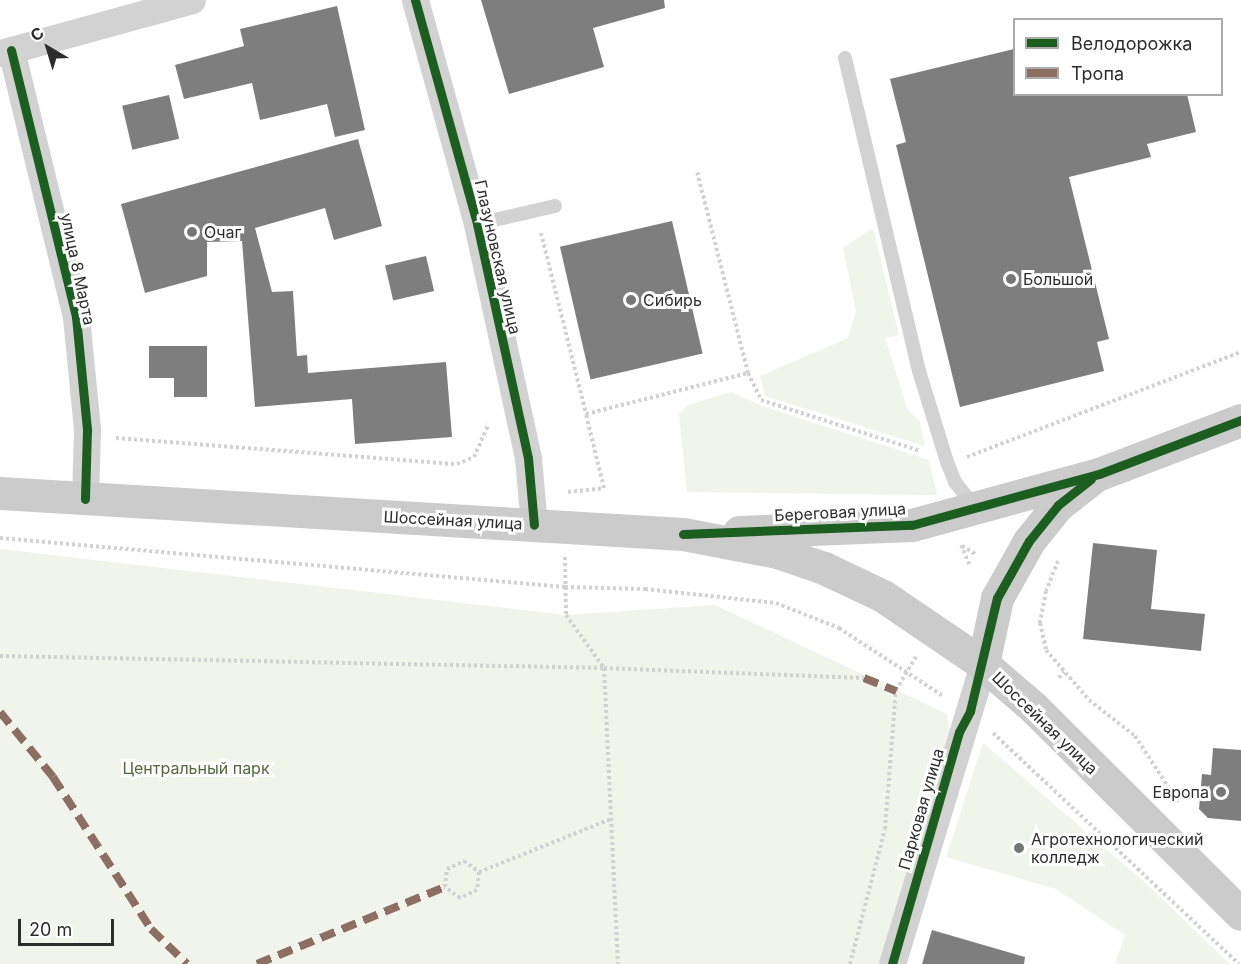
<!DOCTYPE html>
<html>
<head>
<meta charset="utf-8">
<style>
  body { margin:0 }
  #map { position:relative; width:1241px; height:964px; overflow:hidden; background:#fff; font-family:Inter,sans-serif }
  div>[style] { position:absolute }
  .green>* { inset:0; background:#f0f4eb }
  .building>* { inset:0; background:#7e7e7e; transform-origin:0 0 }
  .path>* { height:4px; margin-top:-2px; transform-origin:0; background:repeating-linear-gradient(90deg,#d2d2d2 0 3px,transparent 0 6px) }
  .lane>* { height:14px; margin:-7px; padding:0 7px; transform-origin:7px; border-radius:7px; background:#d2d2d2 }
  .street>* { height:27px; margin:-13.5px; padding:0 13.5px; transform-origin:13.5px; border-radius:13.5px; background:#d2d2d2 }
  .secondary>* { height:33px; margin:-16.5px; padding:0 16.5px; transform-origin:16.5px; border-radius:16.5px; background:#cbcbcb }
  .quiet>* { height:8px; margin-top:-4px; transform-origin:0; background:repeating-linear-gradient(90deg,#8d6e63 0 15px,transparent 0 23px) }
  .cycleway>* { height:9px; margin:-4.5px; padding:0 4.5px; transform-origin:4.5px; border-radius:4.5px; background:#1b5e20 }
  .dots>* { width:16px; height:16px; translate:-50% -50%; box-sizing:border-box; border:3px solid #fff; border-radius:50% }
  span { translate:-50% -50%; white-space:nowrap; text-align:center; line-height:1.15; -webkit-text-stroke:6px #fff; paint-order:stroke }
  .poi-label { font-size:16px; color:#2d2d2d }
  .left { translate:0 -50%; text-align:left }
  .right { translate:-100% -50%; text-align:right }
  .street-label { font-size:16px; color:#2d2d2d }
  .park-label { font-size:16px; color:#506a39 }
  .legend { position:absolute; left:1013px; top:18px; width:210px; height:78px; box-sizing:border-box; background:#fff; border:2px solid #ababab; margin:0; padding:8px 10px; list-style:none; font-size:18px; color:#2d2d2d }
  .legend li { display:flex; align-items:center; gap:12px; height:30px }
  .legend b { width:30px; border:2px solid #ababab }
  .north { position:absolute; left:18px; top:18px; width:60px; height:60px; -webkit-text-stroke:4px #fff; paint-order:stroke; rotate:322deg; font-size:16px; font-weight:700; line-height:24px; text-align:center; color:#2d2d2d }
  .north::after { content:''; display:block; margin:auto; width:21px; height:27px; background:#2d2d2d; clip-path:polygon(50% 0,100% 100%,50% 72%,0 100%) }
  .scale { position:absolute; left:18px; top:919px; width:96px; height:27px; box-sizing:border-box; border:3px solid #2d2d2d; border-top:0; padding-left:8px; font-size:18px; line-height:21px; white-space:nowrap; color:#2d2d2d; -webkit-text-stroke:4px #fff; paint-order:stroke }
</style>
</head>
<body>
<div id="map">
  <div class="green">
    <i style="clip-path:polygon(873px 228px,899px 335px,885px 338px,908px 410px,920px 422px,925px 446px,765px 396px,760px 376px,848px 338px,856px 311px,843px 248px)"></i>
    <i style="clip-path:polygon(731px 392px,762px 406px,929px 460px,937px 495px,687px 492px,679px 414px,688px 405px)"></i>
    <i style="clip-path:polygon(0 549px,566px 615px,715px 605px,947px 714px,949px 731px,879px 964px,0 964px)"></i>
    <i style="clip-path:polygon(983px 743px,1142px 880px,1230px 964px,1115px 964px,1125px 935px,1056px 889px,946px 857px)"></i>
  </div>
  <div class="building">
    <i style="clip-path:polygon(481px 0,664px 0,665px 8px,593px 28px,604px 67px,509px 94px)"></i>
    <i style="clip-path:polygon(337px 6px,365px 130px,335px 137px,327px 104px,260px 120px,252px 83px,184px 99px,175px 65px,244px 46px,240px 29px)"></i>
    <i style="clip-path:polygon(1014px 49px,1014px 94px,1187px 94px,1196px 132px,1147px 144px,1151px 157px,1069px 177px,1109px 339px,1097px 342px,1104px 371px,960px 407px,896px 145px,906px 142px,890px 79px)"></i>
    <i style="left:169px;top:95px;width:45px;height:48px;rotate:77deg"></i>
    <i style="clip-path:polygon(358px 139px,382px 226px,334px 240px,325px 208px,255px 228px,272px 292px,293px 291px,297px 356px,307px 355px,308px 373px,446px 362px,452px 437px,355px 444px,352px 399px,255px 407px,242px 241px,207px 242px,207px 276px,145px 293px,121px 204px)"></i>
    <i style="left:672px;top:221px;width:136px;height:115px;rotate:77deg"></i>
    <i style="left:426px;top:256px;width:36px;height:42px;rotate:77deg"></i>
    <i style="clip-path:polygon(149px 346px,207px 346px,207px 397px,174px 397px,174px 378px,149px 378px)"></i>
    <i style="clip-path:polygon(1093px 543px,1157px 550px,1151px 609px,1205px 614px,1201px 651px,1083px 639px)"></i>
    <i style="clip-path:polygon(1213px 748px,1241px 750px,1241px 821px,1208px 818px,1199px 809px,1202px 774px,1211px 775px)"></i>
    <i style="clip-path:polygon(932px 930px,1025px 957px,1024px 964px,922px 964px)"></i>
  </div>
  <div class="path">
    <i style="left:541px;top:233px;width:187px;rotate:76deg"></i>
    <i style="left:586px;top:414px;width:167px;rotate:-14.2deg"></i>
    <i style="left:748px;top:373px;width:208px;rotate:-104.2deg"></i>
    <i style="left:748px;top:373px;width:30px;rotate:64deg"></i>
    <i style="left:761px;top:400px;width:168px;rotate:17.7deg"></i>
    <i style="left:116px;top:438px;width:342px;rotate:4.4deg"></i>
    <i style="left:457px;top:464px;width:18px;rotate:-22deg"></i>
    <i style="left:474px;top:457px;width:36px;rotate:-66deg"></i>
    <i style="left:967px;top:457px;width:293px;rotate:-21deg"></i>
    <i style="left:568px;top:492px;width:36px;rotate:-6deg"></i>
    <i style="left:604px;top:488px;width:76px;rotate:-103.7deg"></i>
    <i style="left:0;top:538px;width:567px;rotate:4.96deg"></i>
    <i style="left:565px;top:587px;width:80px;rotate:1.4deg"></i>
    <i style="left:645px;top:589px;width:132px;rotate:6.1deg"></i>
    <i style="left:776px;top:603px;width:68px;rotate:21.6deg"></i>
    <i style="left:839px;top:628px;width:124px;rotate:33.2deg"></i>
    <i style="left:961px;top:545px;width:21px;rotate:67deg"></i>
    <i style="left:962px;top:546px;width:17px;rotate:31deg"></i>
    <i style="left:565px;top:557px;width:58px;rotate:89deg"></i>
    <i style="left:566px;top:615px;width:65px;rotate:54.4deg"></i>
    <i style="left:604px;top:668px;width:296px;rotate:87.3deg"></i>
    <i style="left:1058px;top:561px;width:32px;rotate:112deg"></i>
    <i style="left:1046px;top:591px;width:33px;rotate:101deg"></i>
    <i style="left:1040px;top:623px;width:28px;rotate:77deg"></i>
    <i style="left:1046px;top:650px;width:66px;rotate:49.3deg"></i>
    <i style="left:1089px;top:700px;width:58px;rotate:38deg"></i>
    <i style="left:1135px;top:736px;width:79px;rotate:56.9deg"></i>
    <i style="left:0;top:656px;width:604px;rotate:1.14deg"></i>
    <i style="left:604px;top:668px;width:260px;rotate:2.2deg"></i>
    <i style="left:1059px;top:678px;width:8px;rotate:-50deg"></i>
    <i style="left:993px;top:733px;width:337px;rotate:43.2deg"></i>
    <i style="left:464px;top:861px;width:19px;rotate:36deg"></i>
    <i style="left:479px;top:872px;width:18px;rotate:96deg"></i>
    <i style="left:477px;top:890px;width:19px;rotate:155deg"></i>
    <i style="left:460px;top:898px;width:19px;rotate:-144deg"></i>
    <i style="left:445px;top:887px;width:18px;rotate:-84deg"></i>
    <i style="left:447px;top:869px;width:19px;rotate:-25deg"></i>
    <i style="left:479px;top:872px;width:142px;rotate:-21.9deg"></i>
    <i style="left:850px;top:964px;width:139px;rotate:-75.5deg"></i>
    <i style="left:885px;top:829px;width:139px;rotate:-85.5deg"></i>
    <i style="left:896px;top:690px;width:39px;rotate:-59deg"></i>
  </div>
  <div class="lane">
    <i style="left:845px;top:58px;width:322px;rotate:76.7deg"></i>
    <i style="left:919px;top:371px;width:95px;rotate:72.9deg"></i>
    <i style="left:947px;top:462px;width:22px;rotate:68deg"></i>
    <i style="left:955px;top:482px;width:31px;rotate:52deg"></i>
    <i style="left:477px;top:224px;width:80px;rotate:-13deg"></i>
  </div>
  <div class="street">
    <i style="left:415px;top:0;width:232px;rotate:74.5deg"></i>
    <i style="left:477px;top:224px;width:239px;rotate:77.7deg"></i>
    <i style="left:528px;top:458px;width:67px;rotate:84.9deg"></i>
    <i style="left:11px;top:50px;width:275px;rotate:76.3deg"></i>
    <i style="left:76px;top:317px;width:114px;rotate:84.4deg"></i>
    <i style="left:87px;top:430px;width:69px;rotate:91.7deg"></i>
    <i style="left:0;top:53px;width:199px;rotate:-15.4deg"></i>
    <i style="left:892px;top:964px;width:313px;rotate:-73.1deg"></i>
  </div>
  <div class="secondary">
    <i style="left:0;top:493px;width:684px;rotate:3.44deg"></i>
    <i style="left:683px;top:534px;width:96px;rotate:10.8deg"></i>
    <i style="left:777px;top:552px;width:50px;rotate:18.8deg"></i>
    <i style="left:824px;top:568px;width:65px;rotate:25.4deg"></i>
    <i style="left:883px;top:596px;width:121px;rotate:34.2deg"></i>
    <i style="left:983px;top:664px;width:66px;rotate:40.7deg"></i>
    <i style="left:1033px;top:707px;width:293px;rotate:44.9deg"></i>
    <i style="left:739px;top:532px;width:173px;rotate:-2.3deg"></i>
    <i style="left:912px;top:525px;width:194px;rotate:-15.3deg"></i>
    <i style="left:1099px;top:474px;width:152px;rotate:-20.8deg"></i>
    <i style="left:983px;top:664px;width:67px;rotate:-78deg"></i>
    <i style="left:997px;top:598px;width:65px;rotate:-60.7deg"></i>
    <i style="left:1029px;top:541px;width:46px;rotate:-51.1deg"></i>
    <i style="left:1058px;top:505px;width:41px;rotate:-38deg"></i>
  </div>
  <div class="quiet">
    <i style="left:864px;top:678px;width:35px;rotate:22deg"></i>
    <i style="left:0;top:712px;width:84px;rotate:50.8deg"></i>
    <i style="left:53px;top:777px;width:181px;rotate:57.2deg"></i>
    <i style="left:151px;top:929px;width:50px;rotate:44.2deg"></i>
    <i style="left:257px;top:964px;width:203px;rotate:-22.3deg"></i>
  </div>
  <div class="cycleway">
    <i style="left:415px;top:0;width:232px;rotate:74.5deg"></i>
    <i style="left:477px;top:224px;width:239px;rotate:77.7deg"></i>
    <i style="left:528px;top:458px;width:67px;rotate:84.9deg"></i>
    <i style="left:11px;top:50px;width:275px;rotate:76.3deg"></i>
    <i style="left:76px;top:317px;width:114px;rotate:84.4deg"></i>
    <i style="left:87px;top:430px;width:69px;rotate:91.7deg"></i>
    <i style="left:683px;top:534px;width:229px;rotate:-2.3deg"></i>
    <i style="left:912px;top:525px;width:194px;rotate:-15.3deg"></i>
    <i style="left:1099px;top:474px;width:152px;rotate:-20.8deg"></i>
    <i style="left:892px;top:964px;width:241px;rotate:-73.9deg"></i>
    <i style="left:959px;top:732px;width:24px;rotate:-62deg"></i>
    <i style="left:970px;top:711px;width:116px;rotate:-76.6deg"></i>
    <i style="left:997px;top:598px;width:65px;rotate:-60.7deg"></i>
    <i style="left:1029px;top:541px;width:46px;rotate:-51.1deg"></i>
    <i style="left:1058px;top:505px;width:42px;rotate:-38.2deg"></i>
  </div>
  <div class="dots">
    <i style="left:192px;top:232px;background:#767676"></i>
    <i style="left:1011px;top:279px;background:#767676"></i>
    <i style="left:631px;top:300px;background:#767676"></i>
    <i style="left:1221px;top:792px;background:#767676"></i>
    <i style="left:1019px;top:848px;background:#767676"></i>
  </div>
  <div class="poi-label">
    <span class="left" style="left:204px;top:232px">Очаг</span>
    <span class="left" style="left:1023px;top:279px">Большой</span>
    <span class="left" style="left:643px;top:300px">Сибирь</span>
    <span class="right" style="left:1209px;top:792px">Европа</span>
    <span class="left" style="left:1031px;top:848px">Агротехнологический<br>колледж</span>
  </div>
  <div class="street-label">
    <span style="left:498px;top:257px;rotate:77deg">Глазуновская улица</span>
    <span style="left:78px;top:269px;rotate:78deg">улица 8 Марта</span>
    <span style="left:840px;top:512px;rotate:-3deg">Береговая улица</span>
    <span style="left:453px;top:520px;rotate:3deg">Шоссейная улица</span>
    <span style="left:1045px;top:723px;rotate:44deg">Шоссейная улица</span>
    <span style="left:921px;top:809px;rotate:-74deg">Парковая улица</span>
  </div>
  <div class="park-label">
    <span style="left:196px;top:768px">Центральный парк</span>
  </div>
  <ul class="legend">
  <li><b style="height:8px;background:#1b5e20"></b>Велодорожка</li>
  <li><b style="height:8px;background:#8d6e63"></b>Тропа</li>
  </ul>
  <div class="north">С</div>
  <div class="scale">20 m</div>
</div>
</body>
</html>
